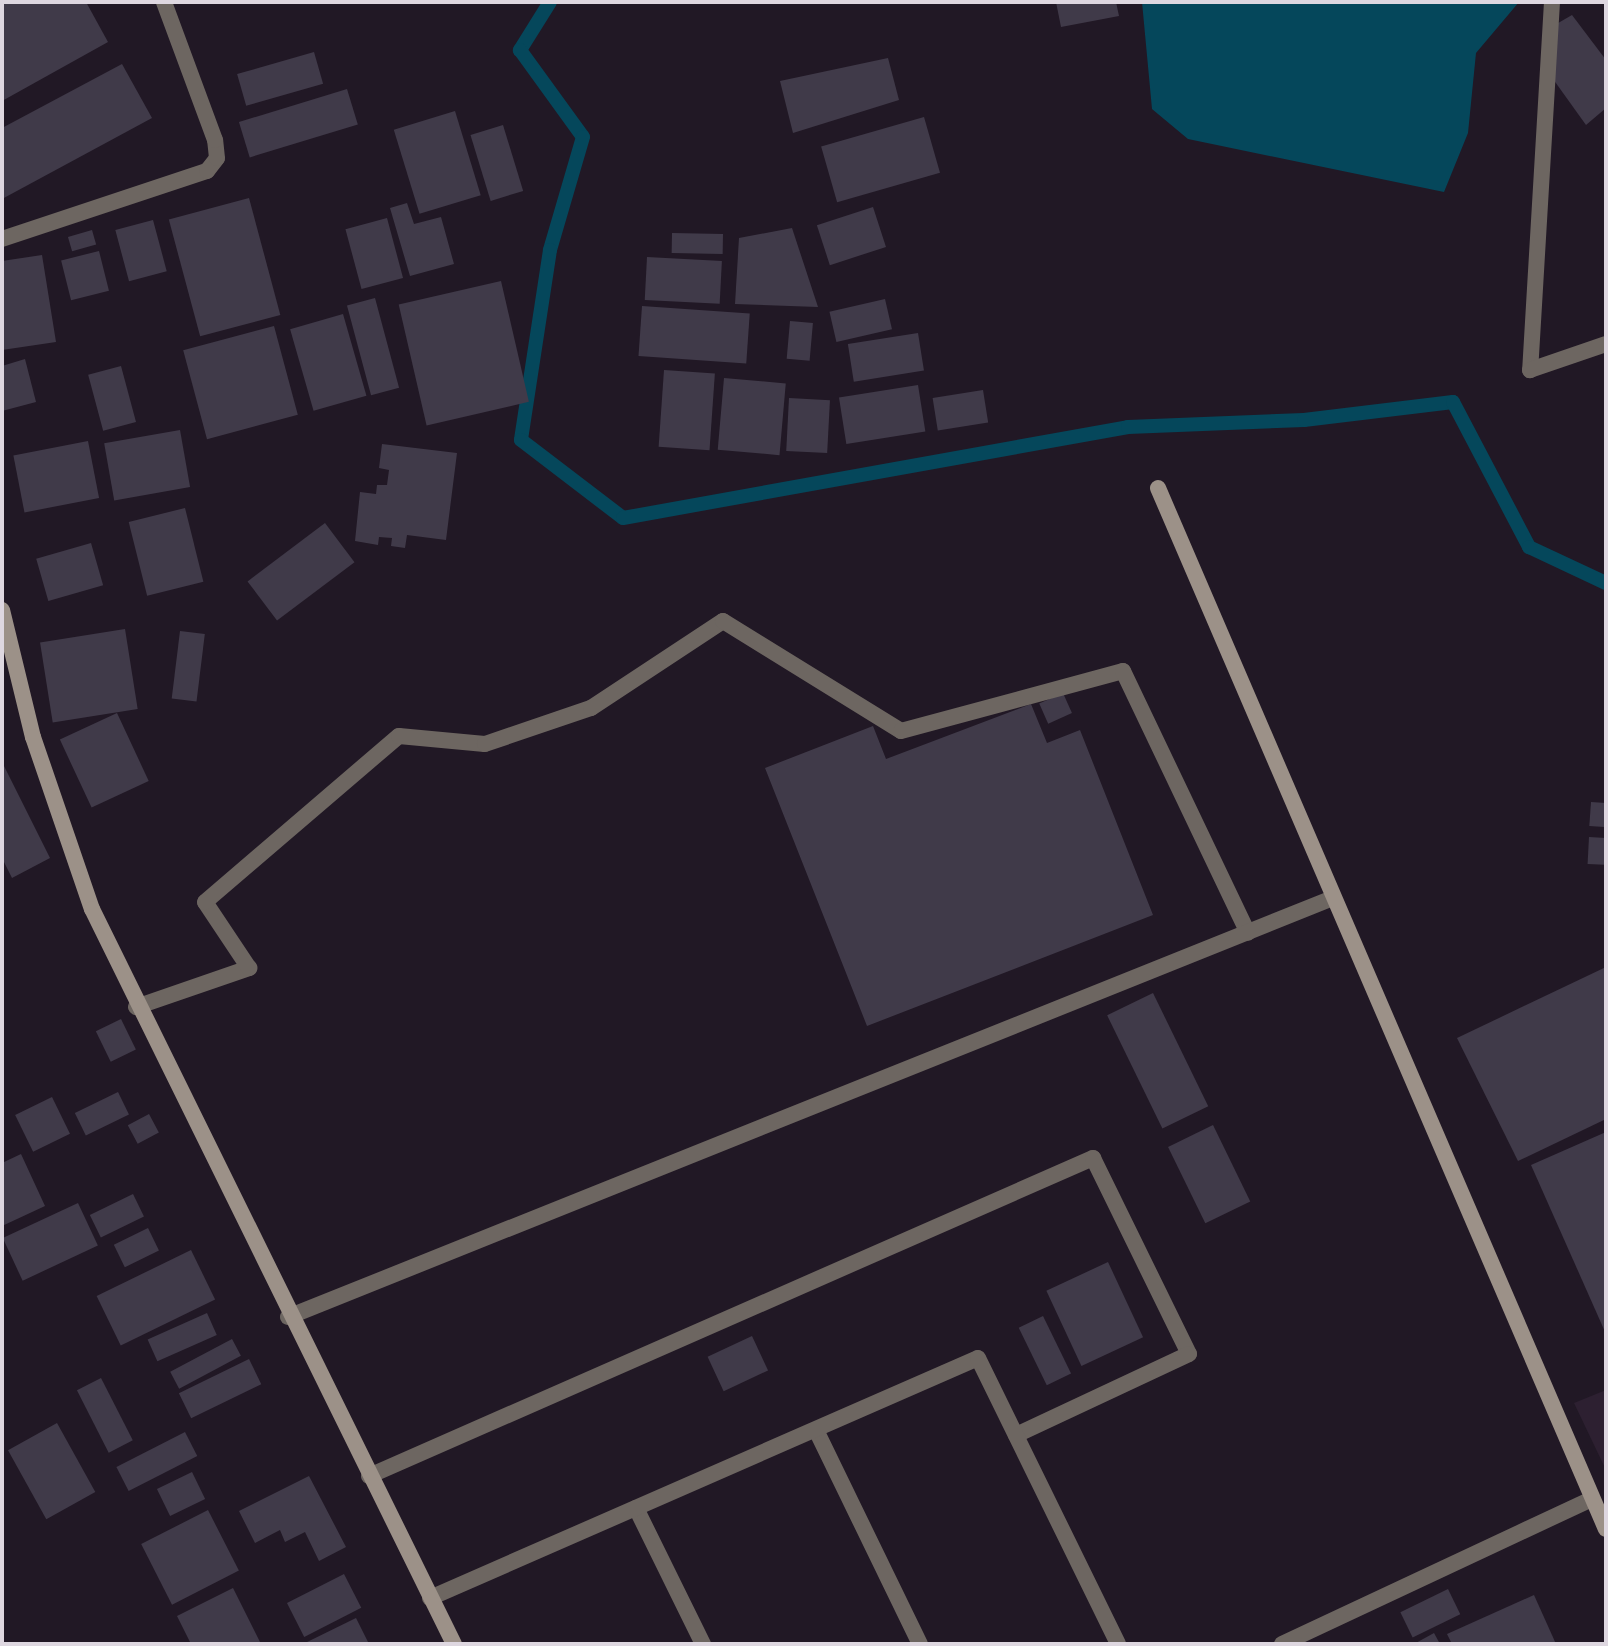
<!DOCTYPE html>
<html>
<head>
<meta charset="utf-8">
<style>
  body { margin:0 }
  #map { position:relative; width:1608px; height:1646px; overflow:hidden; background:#211825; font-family:"Fira Sans",sans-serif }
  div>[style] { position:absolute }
  .built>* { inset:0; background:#2d2031 }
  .water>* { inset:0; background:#05475b }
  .stream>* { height:14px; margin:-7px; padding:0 7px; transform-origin:7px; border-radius:7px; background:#05475b }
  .building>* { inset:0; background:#403a49; transform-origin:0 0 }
  .street>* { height:16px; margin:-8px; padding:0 8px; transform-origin:8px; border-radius:8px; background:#6d6661 }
  .secondary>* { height:16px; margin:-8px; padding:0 8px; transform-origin:8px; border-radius:8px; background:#9c9188 }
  span { translate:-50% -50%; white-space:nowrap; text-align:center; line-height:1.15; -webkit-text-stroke:8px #180f1b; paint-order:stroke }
  .frame { position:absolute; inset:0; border:4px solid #ded7e0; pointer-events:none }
</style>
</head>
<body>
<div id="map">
  <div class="built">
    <i style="clip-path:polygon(1606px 1390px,1606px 1470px,1574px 1403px)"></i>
  </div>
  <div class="water">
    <i style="clip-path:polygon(1142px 2px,1519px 2px,1476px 53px,1468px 133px,1444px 192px,1188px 139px,1152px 109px)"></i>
  </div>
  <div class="stream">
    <i style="left:550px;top:2px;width:57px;rotate:122deg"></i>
    <i style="left:520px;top:50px;width:107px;rotate:54.1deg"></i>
    <i style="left:583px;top:137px;width:118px;rotate:106.3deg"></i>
    <i style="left:550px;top:250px;width:192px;rotate:98.7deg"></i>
    <i style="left:521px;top:440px;width:128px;rotate:37.4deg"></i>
    <i style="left:623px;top:518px;width:513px;rotate:-10.21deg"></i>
    <i style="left:1128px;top:427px;width:176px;rotate:-2.3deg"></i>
    <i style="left:1304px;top:420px;width:150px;rotate:-6.9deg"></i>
    <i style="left:1453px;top:402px;width:164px;rotate:62.3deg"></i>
    <i style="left:1529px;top:547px;width:85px;rotate:25.1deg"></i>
  </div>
  <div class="building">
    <i style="clip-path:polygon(2px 2px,86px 2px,108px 42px,2px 101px)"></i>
    <i style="clip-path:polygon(1056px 2px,1116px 2px,1119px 16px,1061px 27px)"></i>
    <i style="clip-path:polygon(1572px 15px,1606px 60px,1606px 108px,1586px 125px,1548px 72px,1553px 26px)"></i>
    <i style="left:314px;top:52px;width:33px;height:80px;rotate:74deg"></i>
    <i style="clip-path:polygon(888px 58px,899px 100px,793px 133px,780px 81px)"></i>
    <i style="clip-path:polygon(122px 64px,152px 118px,2px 199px,2px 128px)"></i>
    <i style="left:347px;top:89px;width:37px;height:113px;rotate:73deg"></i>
    <i style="left:455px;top:111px;width:88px;height:64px;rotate:73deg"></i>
    <i style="left:924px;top:117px;width:58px;height:107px;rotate:74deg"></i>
    <i style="left:503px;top:125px;width:69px;height:34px;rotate:73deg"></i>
    <i style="left:249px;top:198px;width:121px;height:83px;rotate:75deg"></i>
    <i style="clip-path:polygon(407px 203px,414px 224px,441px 217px,454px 264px,410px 276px,390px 208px)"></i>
    <i style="left:873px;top:207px;width:42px;height:59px;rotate:72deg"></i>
    <i style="left:387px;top:218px;width:62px;height:43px;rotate:75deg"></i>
    <i style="left:153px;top:220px;width:53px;height:39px;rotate:75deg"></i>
    <i style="clip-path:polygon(792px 228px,818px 307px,735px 304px,739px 238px)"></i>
    <i style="left:92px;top:230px;width:15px;height:25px;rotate:74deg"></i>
    <i style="left:672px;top:233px;width:51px;height:20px;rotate:1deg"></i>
    <i style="left:99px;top:251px;width:41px;height:39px;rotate:76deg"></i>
    <i style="clip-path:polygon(42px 255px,56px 342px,2px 350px,2px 261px)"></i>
    <i style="left:647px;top:257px;width:75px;height:43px;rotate:3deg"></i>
    <i style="left:501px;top:281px;width:124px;height:105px;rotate:77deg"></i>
    <i style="left:375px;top:298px;width:93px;height:29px;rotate:75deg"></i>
    <i style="left:885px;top:299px;width:31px;height:57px;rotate:77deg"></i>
    <i style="left:642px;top:306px;width:108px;height:50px;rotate:4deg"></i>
    <i style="left:343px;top:314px;width:85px;height:55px;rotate:74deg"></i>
    <i style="left:790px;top:321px;width:23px;height:38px;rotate:5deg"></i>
    <i style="left:274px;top:326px;width:92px;height:94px;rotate:75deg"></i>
    <i style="left:918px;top:333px;width:38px;height:71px;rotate:81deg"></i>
    <i style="clip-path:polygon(25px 359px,36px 402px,2px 411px,2px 366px)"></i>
    <i style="left:121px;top:366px;width:58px;height:34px;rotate:75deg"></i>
    <i style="left:664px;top:370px;width:51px;height:77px;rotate:4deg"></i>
    <i style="left:724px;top:378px;width:62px;height:72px;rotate:5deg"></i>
    <i style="left:918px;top:385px;width:47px;height:80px;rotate:81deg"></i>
    <i style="left:983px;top:390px;width:33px;height:51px;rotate:81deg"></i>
    <i style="left:789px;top:398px;width:41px;height:53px;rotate:3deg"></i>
    <i style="left:180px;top:430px;width:58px;height:77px;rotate:80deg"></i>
    <i style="left:88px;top:441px;width:58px;height:76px;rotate:79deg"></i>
    <i style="clip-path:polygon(382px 444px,457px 453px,446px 540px,407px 535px,405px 548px,391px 546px,392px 538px,379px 537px,378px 545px,355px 541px,360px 492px,376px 494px,377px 485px,387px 485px,389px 470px,379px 468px)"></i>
    <i style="left:185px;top:508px;width:76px;height:58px;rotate:76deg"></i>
    <i style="left:325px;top:523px;width:49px;height:97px;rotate:53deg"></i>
    <i style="left:91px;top:543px;width:44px;height:57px;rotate:74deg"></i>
    <i style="left:125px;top:629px;width:81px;height:86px;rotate:81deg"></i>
    <i style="left:180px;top:631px;width:25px;height:68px;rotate:7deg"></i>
    <i style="left:1063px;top:693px;width:22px;height:26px;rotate:66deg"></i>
    <i style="clip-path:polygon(1031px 704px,1047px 743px,1080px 730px,1153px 915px,867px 1026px,765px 768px,873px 726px,886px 759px)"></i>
    <i style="left:117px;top:713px;width:75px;height:63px;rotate:65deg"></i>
    <i style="clip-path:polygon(2px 762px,50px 858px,12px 878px,2px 858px)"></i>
    <i style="left:1591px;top:802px;width:15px;height:24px;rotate:4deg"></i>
    <i style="left:1589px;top:837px;width:17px;height:27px;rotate:3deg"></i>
    <i style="clip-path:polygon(1606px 967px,1606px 1119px,1518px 1161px,1457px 1038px)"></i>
    <i style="left:1153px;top:993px;width:126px;height:51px;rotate:64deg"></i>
    <i style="left:121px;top:1019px;width:34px;height:28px;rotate:64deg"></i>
    <i style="left:118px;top:1092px;width:25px;height:48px;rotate:64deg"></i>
    <i style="left:52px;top:1097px;width:41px;height:41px;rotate:64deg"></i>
    <i style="left:149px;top:1114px;width:21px;height:24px;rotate:62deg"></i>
    <i style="left:1213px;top:1125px;width:85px;height:50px;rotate:64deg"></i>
    <i style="clip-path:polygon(1606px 1132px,1606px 1334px,1531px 1165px)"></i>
    <i style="clip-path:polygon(21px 1154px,45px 1206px,2px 1226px,2px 1163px)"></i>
    <i style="left:133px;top:1194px;width:25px;height:48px;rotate:64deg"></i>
    <i style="left:78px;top:1203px;width:47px;height:83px;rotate:65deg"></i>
    <i style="left:148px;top:1228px;width:25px;height:38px;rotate:64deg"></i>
    <i style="left:191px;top:1250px;width:55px;height:105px;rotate:64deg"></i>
    <i style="left:1108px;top:1262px;width:83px;height:68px;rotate:65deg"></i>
    <i style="left:207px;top:1313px;width:24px;height:65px;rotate:66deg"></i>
    <i style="left:1043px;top:1316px;width:64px;height:27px;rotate:64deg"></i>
    <i style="left:752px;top:1336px;width:38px;height:49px;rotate:65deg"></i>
    <i style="left:232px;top:1339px;width:19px;height:70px;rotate:62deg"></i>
    <i style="left:249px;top:1359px;width:28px;height:78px;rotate:64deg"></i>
    <i style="left:101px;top:1378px;width:70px;height:27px;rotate:63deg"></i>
    <i style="left:57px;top:1423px;width:79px;height:56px;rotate:61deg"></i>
    <i style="left:185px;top:1432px;width:27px;height:77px;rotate:63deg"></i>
    <i style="left:192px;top:1472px;width:30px;height:39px;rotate:64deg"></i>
    <i style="clip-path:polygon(309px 1476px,346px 1547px,319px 1561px,305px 1532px,285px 1542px,280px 1530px,255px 1543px,239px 1511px)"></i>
    <i style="left:208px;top:1510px;width:68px;height:75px;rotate:63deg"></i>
    <i style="left:344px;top:1574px;width:38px;height:64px;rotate:63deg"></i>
    <i style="clip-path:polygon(233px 1588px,261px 1644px,191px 1644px,177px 1616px)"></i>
    <i style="left:1448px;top:1589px;width:28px;height:53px;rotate:64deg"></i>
    <i style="clip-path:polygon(1534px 1595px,1556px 1644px,1452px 1644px,1447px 1634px)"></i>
    <i style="clip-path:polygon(356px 1618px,369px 1644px,303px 1644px)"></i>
    <i style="clip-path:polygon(1434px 1633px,1440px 1644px,1414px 1644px)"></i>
  </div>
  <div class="street">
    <i style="left:1552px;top:2px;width:369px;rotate:93.4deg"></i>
    <i style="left:1530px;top:370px;width:80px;rotate:-18.9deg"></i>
    <i style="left:2px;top:239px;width:216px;rotate:-18.4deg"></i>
    <i style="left:207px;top:171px;width:16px;rotate:-52deg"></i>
    <i style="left:217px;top:158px;width:18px;rotate:-96deg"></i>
    <i style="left:215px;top:140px;width:147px;rotate:-110.3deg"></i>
    <i style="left:136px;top:1007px;width:120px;rotate:-19deg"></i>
    <i style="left:249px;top:968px;width:79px;rotate:-123.7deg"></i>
    <i style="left:205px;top:902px;width:255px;rotate:-40.6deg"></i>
    <i style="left:399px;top:736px;width:86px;rotate:5.3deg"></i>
    <i style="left:485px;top:744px;width:112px;rotate:-18.8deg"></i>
    <i style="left:591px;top:708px;width:158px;rotate:-33.4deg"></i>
    <i style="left:723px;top:621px;width:209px;rotate:31.7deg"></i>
    <i style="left:901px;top:731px;width:230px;rotate:-15.1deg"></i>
    <i style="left:1123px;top:671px;width:290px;rotate:64.5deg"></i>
    <i style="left:288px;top:1317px;width:1126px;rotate:-21.85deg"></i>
    <i style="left:816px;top:1430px;width:238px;rotate:64.1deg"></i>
    <i style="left:369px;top:1476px;width:791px;rotate:-23.71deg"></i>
    <i style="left:1093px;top:1158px;width:218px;rotate:63.9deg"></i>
    <i style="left:1189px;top:1354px;width:191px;rotate:154.9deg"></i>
    <i style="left:636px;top:1508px;width:152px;rotate:63.8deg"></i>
    <i style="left:430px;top:1598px;width:598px;rotate:-23.65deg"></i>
    <i style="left:978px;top:1358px;width:318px;rotate:63.9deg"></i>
    <i style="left:1282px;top:1644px;width:342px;rotate:-25.1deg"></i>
  </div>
  <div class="secondary">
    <i style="left:1158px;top:488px;width:1133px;rotate:66.72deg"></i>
    <i style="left:2px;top:610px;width:131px;rotate:76.3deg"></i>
    <i style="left:33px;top:737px;width:182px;rotate:71.1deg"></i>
    <i style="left:92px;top:909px;width:819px;rotate:63.78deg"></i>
  </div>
  <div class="frame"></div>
</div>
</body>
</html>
